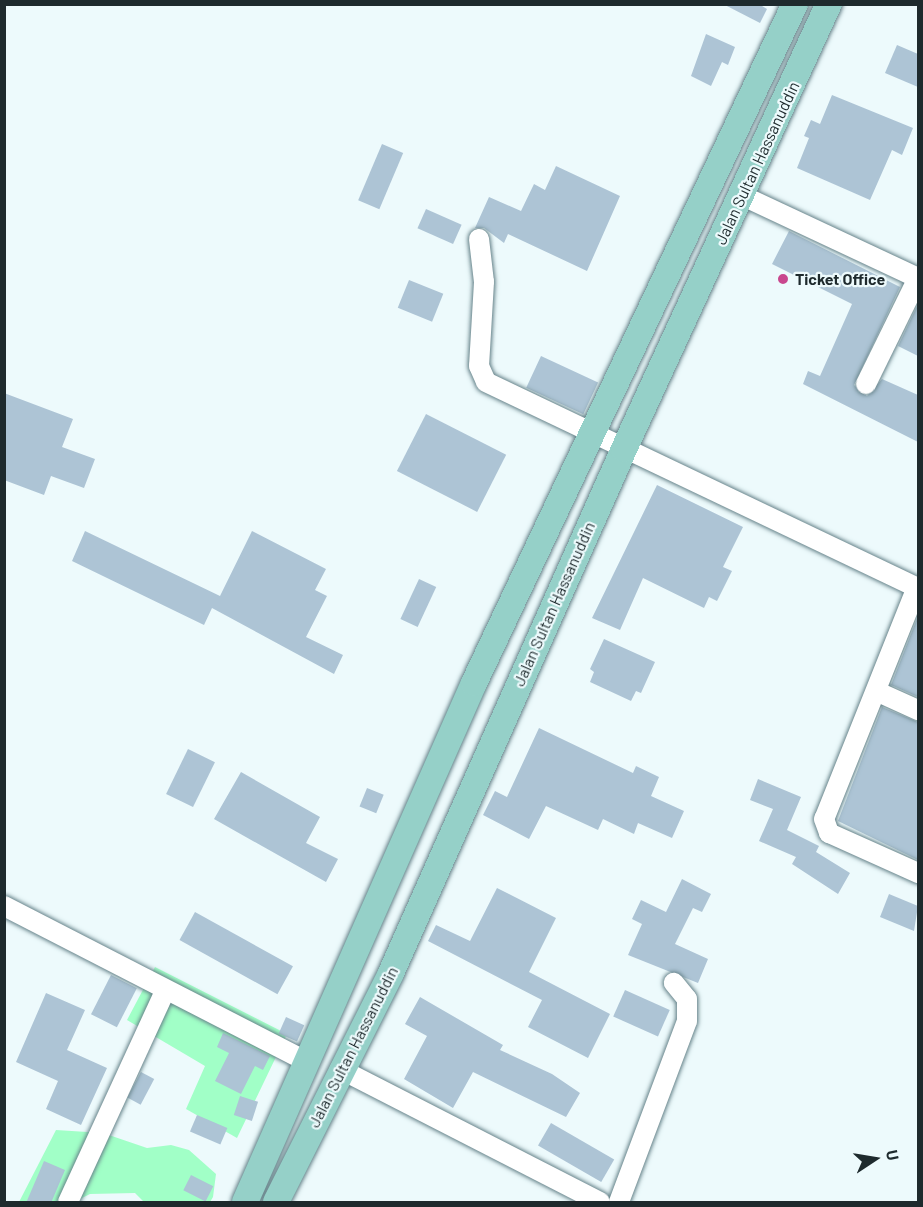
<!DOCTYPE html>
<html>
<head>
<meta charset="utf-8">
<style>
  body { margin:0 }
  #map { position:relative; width:923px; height:1207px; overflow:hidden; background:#edfafc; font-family:Barlow,sans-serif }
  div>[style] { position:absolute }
  .green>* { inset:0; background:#a1ffc7 }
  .building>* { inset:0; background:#adc4d5; transform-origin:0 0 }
  .roads { filter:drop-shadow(0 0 2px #66838a) drop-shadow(0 0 2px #66838a) }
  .minor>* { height:20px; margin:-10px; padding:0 10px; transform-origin:10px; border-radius:10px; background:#fff }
  .major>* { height:26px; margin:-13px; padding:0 13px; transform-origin:13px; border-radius:13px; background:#95d0c8 }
  .dots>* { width:16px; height:16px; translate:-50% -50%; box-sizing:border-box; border:3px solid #edfafc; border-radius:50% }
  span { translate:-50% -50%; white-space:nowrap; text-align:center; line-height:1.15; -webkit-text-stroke:4.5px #edfafc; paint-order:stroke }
  .street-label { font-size:16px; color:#1e2a2d }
  .poi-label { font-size:16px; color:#1e2a2d; font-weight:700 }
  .left { translate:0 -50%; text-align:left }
  .frame { position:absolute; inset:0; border:6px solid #1e2a2d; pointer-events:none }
  .north { position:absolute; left:845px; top:1129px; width:60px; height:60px; -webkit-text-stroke:4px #edfafc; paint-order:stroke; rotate:78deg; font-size:16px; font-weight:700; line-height:24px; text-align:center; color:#1e2a2d }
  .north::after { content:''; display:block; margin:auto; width:21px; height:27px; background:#1e2a2d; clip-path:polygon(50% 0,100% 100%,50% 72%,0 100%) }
</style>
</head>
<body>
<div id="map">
  <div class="green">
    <i style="clip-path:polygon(155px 967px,287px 1034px,237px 1138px,186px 1109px,205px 1066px,127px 1020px)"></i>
    <i style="clip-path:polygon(56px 1130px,103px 1133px,147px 1148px,171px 1145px,189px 1150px,216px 1174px,213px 1197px,210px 1202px,144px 1202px,135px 1193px,90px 1194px,74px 1202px,19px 1202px)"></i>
  </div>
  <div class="building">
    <i style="clip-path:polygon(723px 4px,759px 4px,767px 9px,760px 23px)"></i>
    <i style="clip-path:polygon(706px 34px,735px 47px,728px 65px,722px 62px,711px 86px,691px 76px)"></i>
    <i style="clip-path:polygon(897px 45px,918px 54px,918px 87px,885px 73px)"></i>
    <i style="clip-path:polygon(832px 95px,913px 128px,902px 155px,892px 150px,870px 200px,797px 168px,809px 138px,804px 136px,811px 120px,820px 124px)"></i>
    <i style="left:382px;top:144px;width:23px;height:61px;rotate:23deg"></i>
    <i style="clip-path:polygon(556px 166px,620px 196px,587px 271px,508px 234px,504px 243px,484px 228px,475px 228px,489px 197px,521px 211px,534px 184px,545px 190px)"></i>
    <i style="left:426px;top:209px;width:39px;height:21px;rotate:24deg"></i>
    <i style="clip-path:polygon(789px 231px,900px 287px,854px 385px,867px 396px,882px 379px,918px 395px,918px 442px,803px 384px,808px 371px,820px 376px,852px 304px,772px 264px)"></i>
    <i style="left:409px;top:280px;width:37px;height:30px;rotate:22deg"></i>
    <i style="clip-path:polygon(918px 304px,918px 356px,898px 346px)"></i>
    <i style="left:541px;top:356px;width:63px;height:35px;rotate:25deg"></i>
    <i style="clip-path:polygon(4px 393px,73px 419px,62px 447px,95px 459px,84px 488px,51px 476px,44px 495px,4px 480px)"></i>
    <i style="left:426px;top:414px;width:90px;height:64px;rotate:27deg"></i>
    <i style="clip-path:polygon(657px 485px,743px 527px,723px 567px,732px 571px,717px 601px,709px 597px,704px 608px,643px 578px,620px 630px,592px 618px)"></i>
    <i style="clip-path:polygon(85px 531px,220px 596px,252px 531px,326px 569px,315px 590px,327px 596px,306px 637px,343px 655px,334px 674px,212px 608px,204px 625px,72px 561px)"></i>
    <i style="left:419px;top:579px;width:19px;height:44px;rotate:25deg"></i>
    <i style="clip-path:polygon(918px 616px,918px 697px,891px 685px)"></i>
    <i style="clip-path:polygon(604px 639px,655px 662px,641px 693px,636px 691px,631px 701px,590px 682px,594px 672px,590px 669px)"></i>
    <i style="clip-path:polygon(882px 707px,918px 722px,918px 860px,838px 821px)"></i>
    <i style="clip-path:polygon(539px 728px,633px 773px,636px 766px,659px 777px,651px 796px,684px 811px,672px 838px,638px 823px,634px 834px,603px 819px,598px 830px,546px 806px,529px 839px,483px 815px,495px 791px,507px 797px)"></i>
    <i style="left:188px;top:749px;width:30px;height:50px;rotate:26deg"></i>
    <i style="clip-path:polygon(241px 772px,320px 817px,306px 843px,338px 859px,326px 882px,214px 819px)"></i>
    <i style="clip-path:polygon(758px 779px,801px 797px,787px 830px,819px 846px,816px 852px,850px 873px,838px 894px,792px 864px,796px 857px,759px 841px,773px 809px,750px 800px)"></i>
    <i style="left:367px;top:788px;width:18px;height:20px;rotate:22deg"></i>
    <i style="clip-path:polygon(682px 879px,711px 894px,702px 912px,693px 908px,675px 944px,708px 959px,698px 983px,628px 955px,642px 924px,632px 919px,641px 900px,666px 912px)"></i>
    <i style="clip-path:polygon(497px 888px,556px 918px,529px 972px,610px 1014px,588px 1058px,528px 1027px,542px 1000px,428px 941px,436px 925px,470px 941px)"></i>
    <i style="clip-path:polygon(889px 894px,918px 906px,914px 931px,880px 917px)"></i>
    <i style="left:195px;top:912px;width:112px;height:32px;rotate:29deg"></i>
    <i style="left:111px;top:975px;width:29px;height:44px;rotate:27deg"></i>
    <i style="left:625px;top:990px;width:49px;height:29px;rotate:24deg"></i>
    <i style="clip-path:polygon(46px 993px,85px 1010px,67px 1050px,107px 1068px,81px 1125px,46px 1109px,58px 1081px,16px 1062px)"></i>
    <i style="clip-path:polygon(420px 997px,503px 1045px,500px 1050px,552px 1074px,580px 1093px,566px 1117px,473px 1072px,453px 1108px,404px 1079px,427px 1036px,405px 1024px)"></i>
    <i style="left:286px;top:1017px;width:20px;height:18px;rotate:24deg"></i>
    <i style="clip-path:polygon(223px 1033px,270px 1056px,263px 1070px,255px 1066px,241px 1094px,215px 1081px,229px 1053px,217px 1047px)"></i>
    <i style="left:141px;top:1072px;width:15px;height:29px;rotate:28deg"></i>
    <i style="left:240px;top:1096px;width:19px;height:20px;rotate:18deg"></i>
    <i style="left:197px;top:1115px;width:33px;height:18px;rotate:23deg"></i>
    <i style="left:551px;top:1123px;width:73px;height:26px;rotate:30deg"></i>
    <i style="clip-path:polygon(44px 1161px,65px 1170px,51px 1203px,26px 1203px)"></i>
    <i style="left:191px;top:1175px;width:25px;height:17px;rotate:27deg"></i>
  </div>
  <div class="roads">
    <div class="minor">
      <i style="left:743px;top:196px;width:193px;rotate:25.1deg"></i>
      <i style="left:479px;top:239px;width:43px;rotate:83.4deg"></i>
      <i style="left:484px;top:282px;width:84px;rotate:93.4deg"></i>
      <i style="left:479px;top:366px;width:17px;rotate:66deg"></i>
      <i style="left:486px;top:382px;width:479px;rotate:25.5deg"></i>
      <i style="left:866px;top:384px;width:118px;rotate:-63.9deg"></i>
      <i style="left:917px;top:587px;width:250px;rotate:111.8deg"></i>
      <i style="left:824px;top:819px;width:15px;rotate:70deg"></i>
      <i style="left:829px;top:833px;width:98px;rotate:24.2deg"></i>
      <i style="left:878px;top:692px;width:44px;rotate:24.2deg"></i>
      <i style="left:4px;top:906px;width:341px;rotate:27.2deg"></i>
      <i style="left:340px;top:1069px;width:292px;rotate:27.1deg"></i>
      <i style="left:68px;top:1202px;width:232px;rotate:-65.3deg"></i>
      <i style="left:619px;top:1202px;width:193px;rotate:-69.4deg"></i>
      <i style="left:687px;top:1021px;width:22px;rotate:-90deg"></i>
      <i style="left:687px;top:999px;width:21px;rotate:-129deg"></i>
    </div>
    <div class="major">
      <i style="left:245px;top:1202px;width:567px;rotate:-66.19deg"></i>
      <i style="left:474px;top:683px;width:751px;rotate:-64.7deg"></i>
      <i style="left:276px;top:1202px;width:256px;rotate:-63.3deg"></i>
      <i style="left:391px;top:973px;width:573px;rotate:-66.03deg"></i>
      <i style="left:624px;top:449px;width:490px;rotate:-65.3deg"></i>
    </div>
  </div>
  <div class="dots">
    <i style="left:783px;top:279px;background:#c9478e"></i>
  </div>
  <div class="street-label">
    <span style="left:757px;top:163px;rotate:-65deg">Jalan Sultan Hassanuddin</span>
    <span style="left:554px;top:604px;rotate:-66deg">Jalan Sultan Hassanuddin</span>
    <span style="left:353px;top:1047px;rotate:-63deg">Jalan Sultan Hassanuddin</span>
  </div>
  <div class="poi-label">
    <span class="left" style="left:795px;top:279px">Ticket Office</span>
  </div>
  <div class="frame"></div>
  <div class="north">U</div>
</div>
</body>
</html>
